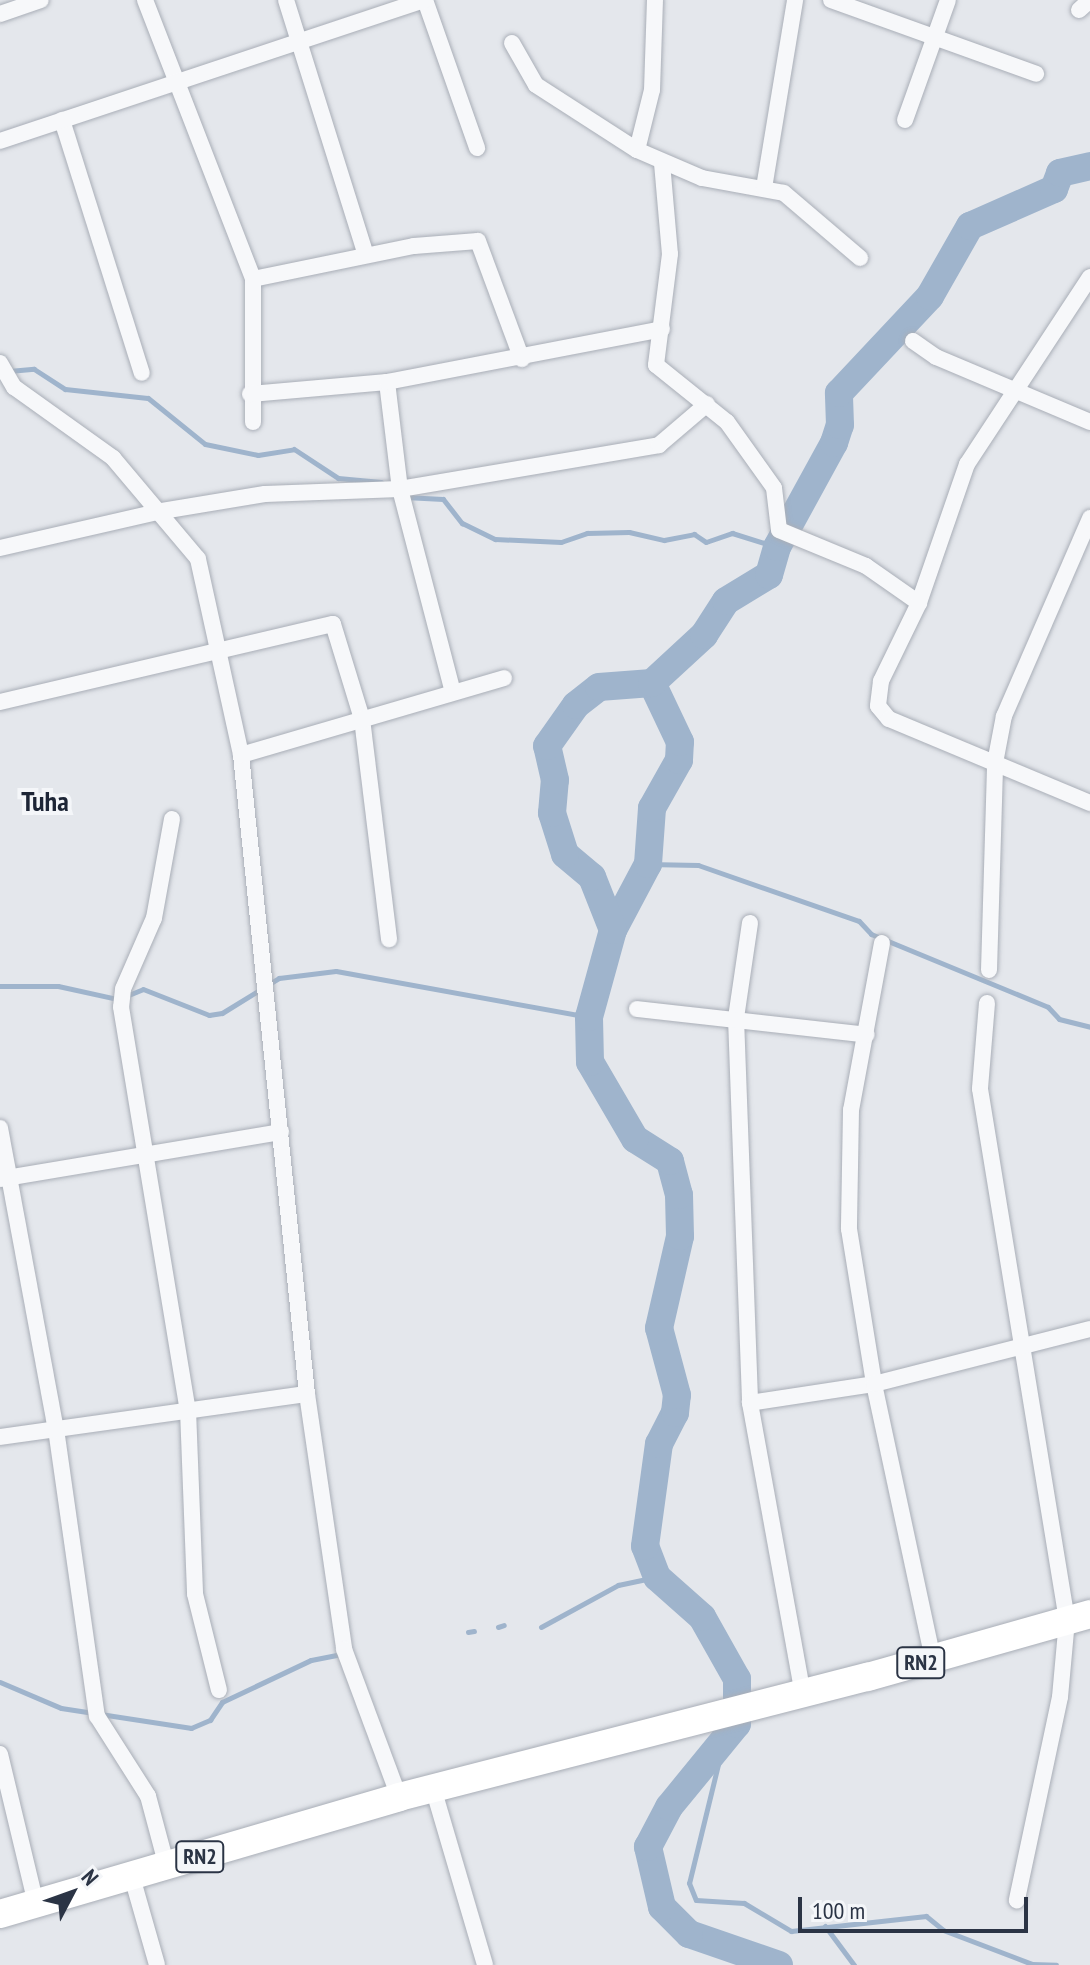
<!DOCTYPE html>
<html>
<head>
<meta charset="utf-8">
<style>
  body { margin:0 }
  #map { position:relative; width:1090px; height:1965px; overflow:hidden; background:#e4e7ec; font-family:"PT Sans Narrow",sans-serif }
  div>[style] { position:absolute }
  .stream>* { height:5px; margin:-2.5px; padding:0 2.5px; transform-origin:2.5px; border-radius:2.5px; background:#9fb4cc }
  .river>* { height:28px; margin:-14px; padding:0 14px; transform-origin:14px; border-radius:14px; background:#9fb4cc }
  .roads { filter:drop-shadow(0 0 2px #a9aeb7) drop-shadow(0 0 2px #a9aeb7) }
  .street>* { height:16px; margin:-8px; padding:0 8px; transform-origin:8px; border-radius:8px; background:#f7f8fa }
  .highway>* { height:28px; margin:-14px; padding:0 14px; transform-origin:14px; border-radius:14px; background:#fff }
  span { translate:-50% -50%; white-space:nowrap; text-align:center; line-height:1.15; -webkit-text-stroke:8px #f4f6f9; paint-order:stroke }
  .shield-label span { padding:2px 6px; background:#f4f6f9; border:2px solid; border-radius:6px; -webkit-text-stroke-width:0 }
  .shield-label { font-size:22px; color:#2b3445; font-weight:700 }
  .quarter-label { font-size:28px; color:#1d2536; font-weight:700 }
  .north { position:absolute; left:32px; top:1853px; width:80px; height:80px; -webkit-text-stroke:6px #f4f6f9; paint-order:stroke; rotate:49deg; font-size:22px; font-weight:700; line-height:32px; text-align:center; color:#2b3445 }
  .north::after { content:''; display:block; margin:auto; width:28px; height:36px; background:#2b3445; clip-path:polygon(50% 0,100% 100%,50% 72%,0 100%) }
  .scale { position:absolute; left:798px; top:1897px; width:230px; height:36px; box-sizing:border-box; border:4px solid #2b3445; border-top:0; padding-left:10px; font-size:24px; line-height:28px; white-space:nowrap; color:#2b3445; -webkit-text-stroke:6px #f4f6f9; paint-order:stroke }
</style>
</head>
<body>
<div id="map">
  <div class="stream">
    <i style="left:9px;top:371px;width:25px;rotate:-5deg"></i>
    <i style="left:34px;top:369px;width:37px;rotate:33deg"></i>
    <i style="left:65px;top:389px;width:83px;rotate:6.2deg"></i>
    <i style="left:148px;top:398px;width:73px;rotate:38.9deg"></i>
    <i style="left:205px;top:444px;width:54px;rotate:11.7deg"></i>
    <i style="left:258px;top:455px;width:36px;rotate:-9deg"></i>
    <i style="left:294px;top:449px;width:53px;rotate:33.4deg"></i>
    <i style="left:338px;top:478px;width:43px;rotate:5.3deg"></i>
    <i style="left:405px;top:497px;width:38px;rotate:3deg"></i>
    <i style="left:443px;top:499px;width:31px;rotate:52deg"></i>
    <i style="left:462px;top:523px;width:37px;rotate:26deg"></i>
    <i style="left:495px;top:539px;width:66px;rotate:2.6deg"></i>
    <i style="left:561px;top:542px;width:28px;rotate:-19deg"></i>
    <i style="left:587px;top:533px;width:42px;rotate:-1.4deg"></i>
    <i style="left:629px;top:532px;width:36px;rotate:13deg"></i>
    <i style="left:664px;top:540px;width:31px;rotate:-11deg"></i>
    <i style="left:694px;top:534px;width:14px;rotate:34deg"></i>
    <i style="left:706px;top:542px;width:28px;rotate:-19deg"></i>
    <i style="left:732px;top:533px;width:47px;rotate:17.3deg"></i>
    <i style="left:648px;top:864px;width:50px;rotate:1.1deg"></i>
    <i style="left:698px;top:865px;width:170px;rotate:19.2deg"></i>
    <i style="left:859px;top:921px;width:18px;rotate:47deg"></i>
    <i style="left:871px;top:934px;width:191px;rotate:22.4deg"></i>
    <i style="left:1048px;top:1007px;width:16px;rotate:47deg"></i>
    <i style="left:1059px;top:1019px;width:32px;rotate:14deg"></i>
    <i style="left:0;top:986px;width:58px"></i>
    <i style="left:58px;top:986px;width:60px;rotate:12.4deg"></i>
    <i style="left:126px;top:996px;width:18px;rotate:-22deg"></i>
    <i style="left:143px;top:989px;width:71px;rotate:21.5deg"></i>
    <i style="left:209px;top:1015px;width:13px;rotate:-9deg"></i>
    <i style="left:222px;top:1013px;width:67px;rotate:-31.6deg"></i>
    <i style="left:279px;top:978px;width:57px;rotate:-7deg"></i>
    <i style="left:336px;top:971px;width:257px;rotate:10.3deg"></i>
    <i style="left:498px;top:1627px;width:6px;rotate:-18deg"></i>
    <i style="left:541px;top:1627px;width:88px;rotate:-28.6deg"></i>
    <i style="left:618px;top:1585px;width:40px;rotate:-12deg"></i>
    <i style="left:468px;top:1632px;width:6px;rotate:-9deg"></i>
    <i style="left:0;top:1682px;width:66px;rotate:23.1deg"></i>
    <i style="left:61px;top:1708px;width:132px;rotate:8.7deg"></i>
    <i style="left:191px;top:1728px;width:21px;rotate:-23deg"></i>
    <i style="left:210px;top:1720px;width:22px;rotate:-56deg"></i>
    <i style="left:222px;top:1702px;width:98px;rotate:-25.3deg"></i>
    <i style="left:311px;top:1660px;width:26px;rotate:-11deg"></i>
    <i style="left:723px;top:1744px;width:143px;rotate:103.7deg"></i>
    <i style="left:689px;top:1883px;width:18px;rotate:68deg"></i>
    <i style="left:696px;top:1900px;width:48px;rotate:3.6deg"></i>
    <i style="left:744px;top:1903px;width:55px;rotate:30.8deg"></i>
    <i style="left:791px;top:1931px;width:136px;rotate:-6.3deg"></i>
    <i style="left:926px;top:1916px;width:22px;rotate:39deg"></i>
    <i style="left:943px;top:1930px;width:95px;rotate:20.9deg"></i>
    <i style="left:1032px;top:1964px;width:24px;rotate:2deg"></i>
    <i style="left:825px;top:1926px;width:49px;rotate:53.4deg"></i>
  </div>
  <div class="river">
    <i style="left:613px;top:930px;width:75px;rotate:-62.1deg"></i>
    <i style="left:648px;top:864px;width:56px;rotate:-85.9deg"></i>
    <i style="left:652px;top:808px;width:55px;rotate:-60.6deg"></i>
    <i style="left:679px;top:760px;width:18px;rotate:-87deg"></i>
    <i style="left:680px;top:742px;width:65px;rotate:-115.4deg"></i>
    <i style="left:779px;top:1965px;width:95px;rotate:-161deg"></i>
    <i style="left:689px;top:1934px;width:38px;rotate:-135deg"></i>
    <i style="left:662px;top:1907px;width:62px;rotate:-103.1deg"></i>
    <i style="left:648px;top:1847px;width:45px;rotate:-62.3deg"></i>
    <i style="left:669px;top:1807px;width:107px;rotate:-50.7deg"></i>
    <i style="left:737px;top:1724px;width:45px;rotate:-90deg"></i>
    <i style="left:737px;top:1679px;width:71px;rotate:-119.4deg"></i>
    <i style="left:702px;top:1617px;width:60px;rotate:-138.4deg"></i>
    <i style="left:657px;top:1577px;width:33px;rotate:-111deg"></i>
    <i style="left:645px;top:1546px;width:103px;rotate:-82.2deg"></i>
    <i style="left:659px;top:1444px;width:35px;rotate:-63deg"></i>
    <i style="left:675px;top:1413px;width:18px;rotate:-84deg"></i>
    <i style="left:677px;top:1395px;width:69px;rotate:-105deg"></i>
    <i style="left:659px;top:1328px;width:94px;rotate:-77.1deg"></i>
    <i style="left:680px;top:1236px;width:41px;rotate:-91.4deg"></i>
    <i style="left:679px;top:1195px;width:35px;rotate:-105deg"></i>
    <i style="left:670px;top:1161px;width:41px;rotate:-147.8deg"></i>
    <i style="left:635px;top:1139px;width:89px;rotate:-120.3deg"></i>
    <i style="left:590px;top:1062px;width:45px;rotate:-91.3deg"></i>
    <i style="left:589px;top:1017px;width:90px;rotate:-74.6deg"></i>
    <i style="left:613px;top:930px;width:57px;rotate:-111.6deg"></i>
    <i style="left:592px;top:877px;width:35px;rotate:-140deg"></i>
    <i style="left:565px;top:854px;width:43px;rotate:-107.6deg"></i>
    <i style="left:552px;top:813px;width:33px;rotate:-85deg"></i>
    <i style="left:555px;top:780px;width:35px;rotate:-103deg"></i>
    <i style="left:547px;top:746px;width:50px;rotate:-54.7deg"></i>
    <i style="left:576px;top:705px;width:29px;rotate:-38deg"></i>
    <i style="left:599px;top:687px;width:53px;rotate:-4.3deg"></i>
    <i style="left:652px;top:683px;width:71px;rotate:-42.7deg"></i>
    <i style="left:704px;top:635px;width:40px;rotate:-57.1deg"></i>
    <i style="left:726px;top:601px;width:50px;rotate:-31.2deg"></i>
    <i style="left:769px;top:575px;width:29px;rotate:-74deg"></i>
    <i style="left:777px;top:547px;width:119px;rotate:-61.3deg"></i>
    <i style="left:834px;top:443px;width:19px;rotate:-72deg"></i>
    <i style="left:840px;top:425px;width:32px;rotate:-92deg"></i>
    <i style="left:839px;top:393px;width:133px;rotate:-46.8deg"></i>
    <i style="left:930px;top:296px;width:81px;rotate:-60.3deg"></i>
    <i style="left:970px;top:226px;width:92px;rotate:-23.8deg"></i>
    <i style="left:1054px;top:189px;width:17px;rotate:-69deg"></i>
    <i style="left:1060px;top:173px;width:31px;rotate:-13deg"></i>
  </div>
  <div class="roads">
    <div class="street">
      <i style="left:145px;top:0;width:299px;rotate:68.8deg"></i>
      <i style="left:253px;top:279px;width:143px;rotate:90deg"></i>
      <i style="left:286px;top:0;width:267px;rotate:72.6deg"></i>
      <i style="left:425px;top:0;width:157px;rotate:70.6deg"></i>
      <i style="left:831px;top:0;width:218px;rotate:19.8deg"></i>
      <i style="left:1079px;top:10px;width:15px;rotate:-42deg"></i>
      <i style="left:0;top:14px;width:43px;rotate:-18.9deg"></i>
      <i style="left:512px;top:43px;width:48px;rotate:60.3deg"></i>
      <i style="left:536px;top:85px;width:120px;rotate:32.8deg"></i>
      <i style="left:637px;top:150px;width:71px;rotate:23.3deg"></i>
      <i style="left:702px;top:178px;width:83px;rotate:10.4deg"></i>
      <i style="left:784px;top:193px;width:100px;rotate:40.5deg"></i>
      <i style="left:62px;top:120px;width:265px;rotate:72.5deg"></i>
      <i style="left:905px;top:120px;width:127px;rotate:-70.3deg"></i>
      <i style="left:0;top:141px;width:448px;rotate:-18.4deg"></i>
      <i style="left:637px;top:150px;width:62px;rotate:-76deg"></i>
      <i style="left:652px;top:90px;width:90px;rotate:-88.1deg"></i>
      <i style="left:662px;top:163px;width:91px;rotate:85deg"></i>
      <i style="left:670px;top:254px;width:112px;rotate:97.2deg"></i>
      <i style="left:656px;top:365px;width:91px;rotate:38.8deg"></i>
      <i style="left:727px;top:422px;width:81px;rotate:54.5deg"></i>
      <i style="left:774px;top:488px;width:42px;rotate:83.2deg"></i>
      <i style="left:779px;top:530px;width:94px;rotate:22.5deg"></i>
      <i style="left:866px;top:566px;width:65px;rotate:34.9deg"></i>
      <i style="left:764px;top:188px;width:191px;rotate:-80.6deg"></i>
      <i style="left:1090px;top:277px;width:224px;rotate:123.3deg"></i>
      <i style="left:967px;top:464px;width:147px;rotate:109.1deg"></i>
      <i style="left:919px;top:603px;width:87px;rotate:116deg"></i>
      <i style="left:881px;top:681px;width:25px;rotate:97deg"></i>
      <i style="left:878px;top:706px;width:17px;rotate:50deg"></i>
      <i style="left:889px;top:719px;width:218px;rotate:22.7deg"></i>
      <i style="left:253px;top:279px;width:164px;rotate:-11.6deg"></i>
      <i style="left:414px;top:246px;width:64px;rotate:-4.5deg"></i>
      <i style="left:478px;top:241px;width:126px;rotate:69.6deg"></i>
      <i style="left:913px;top:341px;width:28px;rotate:35deg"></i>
      <i style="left:936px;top:357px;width:167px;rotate:22.9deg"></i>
      <i style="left:0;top:363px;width:28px;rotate:60deg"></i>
      <i style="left:14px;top:387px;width:122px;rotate:35.6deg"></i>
      <i style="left:113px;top:458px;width:132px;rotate:49.9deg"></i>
      <i style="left:198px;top:559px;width:201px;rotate:77.6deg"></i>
      <i style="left:241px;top:755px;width:642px;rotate:84.1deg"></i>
      <i style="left:307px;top:1394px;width:258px;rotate:81.7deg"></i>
      <i style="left:344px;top:1649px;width:158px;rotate:69.6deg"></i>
      <i style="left:387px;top:382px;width:108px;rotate:83.1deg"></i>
      <i style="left:400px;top:489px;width:210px;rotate:75.4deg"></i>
      <i style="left:250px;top:394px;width:138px;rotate:-5deg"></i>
      <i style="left:387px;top:382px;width:280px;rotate:-10.9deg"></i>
      <i style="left:0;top:548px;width:166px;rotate:-12.9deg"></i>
      <i style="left:162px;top:511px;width:104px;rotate:-9.4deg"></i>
      <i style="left:265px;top:494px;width:135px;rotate:-2.1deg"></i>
      <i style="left:400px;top:489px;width:263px;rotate:-9.6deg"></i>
      <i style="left:659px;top:445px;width:63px;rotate:-40.5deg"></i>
      <i style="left:0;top:702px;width:342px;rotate:-13.2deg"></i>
      <i style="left:333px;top:624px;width:99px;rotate:73deg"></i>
      <i style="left:362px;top:719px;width:222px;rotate:83deg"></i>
      <i style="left:241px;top:755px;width:274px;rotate:-16.3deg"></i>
      <i style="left:172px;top:819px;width:101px;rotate:100.3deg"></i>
      <i style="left:154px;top:918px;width:77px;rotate:113.6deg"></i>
      <i style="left:123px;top:989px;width:18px;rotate:96deg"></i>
      <i style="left:121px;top:1007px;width:409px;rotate:80.6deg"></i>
      <i style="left:188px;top:1410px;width:184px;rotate:87.8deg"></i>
      <i style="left:195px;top:1594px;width:99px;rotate:76deg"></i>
      <i style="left:750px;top:923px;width:96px;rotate:98.4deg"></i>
      <i style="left:736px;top:1018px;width:385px;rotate:87.9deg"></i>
      <i style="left:750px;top:1403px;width:296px;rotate:79.7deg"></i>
      <i style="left:882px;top:943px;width:170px;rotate:100.5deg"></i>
      <i style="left:851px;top:1110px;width:119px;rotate:91deg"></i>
      <i style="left:849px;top:1229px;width:157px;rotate:80.8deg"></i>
      <i style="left:874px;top:1384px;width:281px;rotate:77.9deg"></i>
      <i style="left:989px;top:970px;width:207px;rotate:-88.3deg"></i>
      <i style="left:995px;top:763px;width:48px;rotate:-79.2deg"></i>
      <i style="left:1004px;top:716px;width:216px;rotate:-66.5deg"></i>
      <i style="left:987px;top:1003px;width:86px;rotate:94.7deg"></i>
      <i style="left:980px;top:1089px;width:538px;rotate:80.7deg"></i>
      <i style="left:1067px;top:1620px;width:77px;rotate:95.2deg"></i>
      <i style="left:1060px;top:1697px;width:208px;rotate:102deg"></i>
      <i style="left:637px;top:1009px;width:231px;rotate:6.4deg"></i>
      <i style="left:0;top:1128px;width:306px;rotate:79.5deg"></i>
      <i style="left:56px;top:1429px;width:290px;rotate:81.9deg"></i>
      <i style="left:97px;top:1716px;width:95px;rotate:57.5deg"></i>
      <i style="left:148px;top:1796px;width:73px;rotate:75deg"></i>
      <i style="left:0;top:1179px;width:285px;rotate:-9.5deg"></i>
      <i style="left:750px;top:1403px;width:125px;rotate:-8.7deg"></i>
      <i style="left:874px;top:1384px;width:223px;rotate:-14.3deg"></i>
      <i style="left:0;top:1437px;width:310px;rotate:-8deg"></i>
      <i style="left:0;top:1754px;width:154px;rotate:76.5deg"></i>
      <i style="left:433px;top:1788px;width:184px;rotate:73.6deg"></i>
      <i style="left:132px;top:1877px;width:91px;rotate:74.1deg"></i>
    </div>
    <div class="highway">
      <i style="left:0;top:1914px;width:416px;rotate:-16.3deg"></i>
      <i style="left:399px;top:1797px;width:484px;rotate:-14.4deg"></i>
      <i style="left:868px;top:1677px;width:231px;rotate:-15.8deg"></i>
    </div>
  </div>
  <div class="shield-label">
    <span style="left:921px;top:1663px">RN2</span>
    <span style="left:200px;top:1857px">RN2</span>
  </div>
  <div class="quarter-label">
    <span style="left:45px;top:801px">Tuha</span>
  </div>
  <div class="north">N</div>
  <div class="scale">100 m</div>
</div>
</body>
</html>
